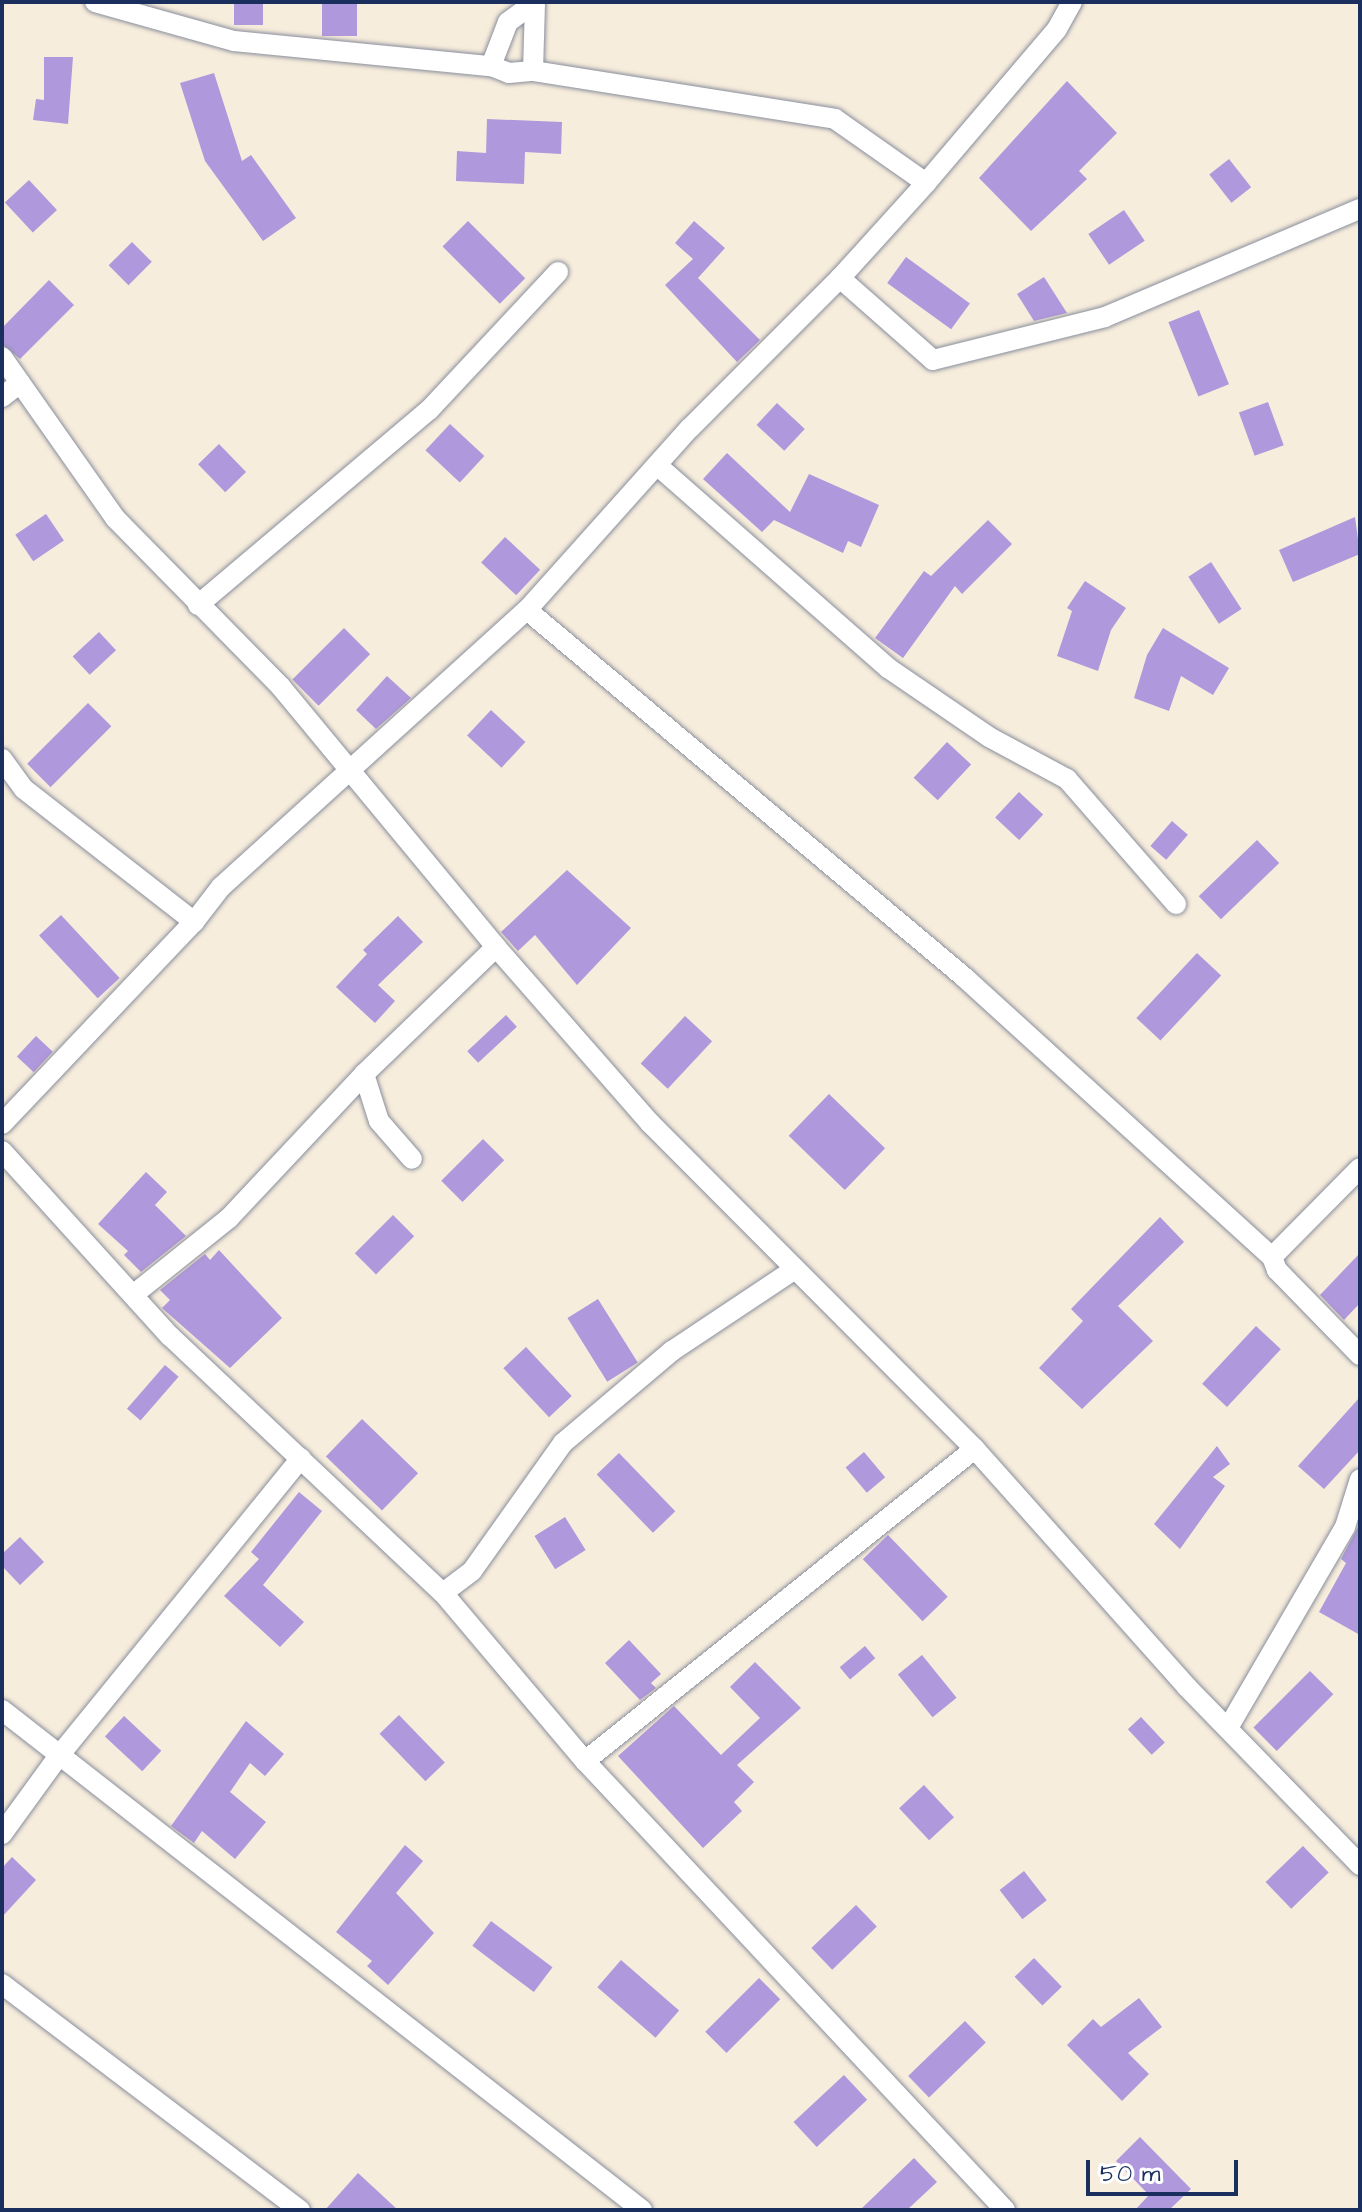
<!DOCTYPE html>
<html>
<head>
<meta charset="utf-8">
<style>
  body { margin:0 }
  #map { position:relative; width:1362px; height:2212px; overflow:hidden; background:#f7eddc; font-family:"Architects Daughter",sans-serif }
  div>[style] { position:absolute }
  .building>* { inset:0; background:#b098dc; transform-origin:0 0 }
  .roads { filter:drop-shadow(0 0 2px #898e9d) drop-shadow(0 0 2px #898e9d) }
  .minor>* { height:20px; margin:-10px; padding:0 10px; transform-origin:10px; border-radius:10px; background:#fff }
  span { translate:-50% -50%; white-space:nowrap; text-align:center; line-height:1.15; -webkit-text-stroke:7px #fff; paint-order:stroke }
  .frame { position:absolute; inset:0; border:4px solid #1b2f5e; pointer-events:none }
  .scale { position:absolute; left:1086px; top:2160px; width:152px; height:36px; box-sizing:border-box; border:4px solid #1b2f5e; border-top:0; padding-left:10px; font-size:24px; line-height:28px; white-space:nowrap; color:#1b2f5e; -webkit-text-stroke:6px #fff; paint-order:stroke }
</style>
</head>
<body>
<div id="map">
  <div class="building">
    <i style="left:234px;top:2px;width:29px;height:23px"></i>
    <i style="left:322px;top:2px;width:35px;height:34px"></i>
    <i style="clip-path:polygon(44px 57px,73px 57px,68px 124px,33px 120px,36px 99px,44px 100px)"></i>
    <i style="clip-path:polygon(214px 73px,242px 161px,251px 155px,296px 218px,263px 241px,205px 161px,180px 83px)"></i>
    <i style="clip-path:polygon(1067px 81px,1117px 133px,1079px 171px,1087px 179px,1031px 231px,979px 178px)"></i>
    <i style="clip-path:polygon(487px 119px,562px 122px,561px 154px,525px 152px,524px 184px,456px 181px,457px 151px,486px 153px)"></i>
    <i style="left:1229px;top:159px;width:36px;height:25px;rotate:52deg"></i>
    <i style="left:29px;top:180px;width:41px;height:33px;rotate:47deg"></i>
    <i style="left:1124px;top:210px;width:37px;height:43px;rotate:56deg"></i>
    <i style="left:468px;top:221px;width:81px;height:36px;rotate:45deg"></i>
    <i style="clip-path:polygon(694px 221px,725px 248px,698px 278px,760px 340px,737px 362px,665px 285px,693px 259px,675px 243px)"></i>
    <i style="left:132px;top:242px;width:28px;height:33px;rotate:45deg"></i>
    <i style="left:906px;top:257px;width:79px;height:32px;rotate:36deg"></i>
    <i style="clip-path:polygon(1044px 277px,1067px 313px,1034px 321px,1017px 294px)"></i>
    <i style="clip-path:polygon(49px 280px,74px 305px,20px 359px,2px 344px,2px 328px)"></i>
    <i style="left:1199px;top:310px;width:80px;height:33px;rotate:68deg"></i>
    <i style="left:1268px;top:402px;width:46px;height:31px;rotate:70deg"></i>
    <i style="left:777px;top:403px;width:38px;height:30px;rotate:43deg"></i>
    <i style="left:450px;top:424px;width:47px;height:36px;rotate:43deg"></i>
    <i style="left:219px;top:444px;width:39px;height:29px;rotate:46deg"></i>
    <i style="clip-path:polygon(727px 453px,790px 512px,809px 474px,879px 505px,861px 547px,848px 541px,843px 553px,774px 520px,762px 532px,703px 479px)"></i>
    <i style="left:46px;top:514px;width:32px;height:37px;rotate:56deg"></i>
    <i style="clip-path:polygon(1355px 517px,1360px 554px,1293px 582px,1279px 550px)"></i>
    <i style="clip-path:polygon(988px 520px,1012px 544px,962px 594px,955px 586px,903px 658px,875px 638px,924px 571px,931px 576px)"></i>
    <i style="left:505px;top:537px;width:48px;height:35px;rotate:43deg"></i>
    <i style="left:1211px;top:562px;width:56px;height:27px;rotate:57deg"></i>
    <i style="clip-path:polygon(1085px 581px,1126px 608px,1111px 630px,1098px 671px,1057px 656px,1072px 611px,1067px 608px)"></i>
    <i style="left:344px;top:628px;width:37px;height:73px;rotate:45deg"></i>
    <i style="clip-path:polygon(1163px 628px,1229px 668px,1213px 695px,1181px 676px,1169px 711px,1134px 698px,1147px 655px)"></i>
    <i style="left:99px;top:632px;width:25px;height:36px;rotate:47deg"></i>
    <i style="clip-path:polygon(387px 676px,411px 698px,376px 729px,356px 710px)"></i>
    <i style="left:88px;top:703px;width:33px;height:86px;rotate:45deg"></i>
    <i style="left:491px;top:710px;width:47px;height:35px;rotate:43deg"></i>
    <i style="left:947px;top:742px;width:33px;height:49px;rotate:43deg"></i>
    <i style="left:1019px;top:792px;width:33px;height:35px;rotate:43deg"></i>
    <i style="left:1172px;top:821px;width:21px;height:33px;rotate:41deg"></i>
    <i style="left:1257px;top:840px;width:32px;height:81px;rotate:46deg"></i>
    <i style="clip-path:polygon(567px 870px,631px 928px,577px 985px,535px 935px,518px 951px,501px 932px)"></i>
    <i style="left:61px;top:915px;width:86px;height:30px;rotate:47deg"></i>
    <i style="clip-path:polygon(398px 916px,423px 942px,378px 985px,395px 1001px,375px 1023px,336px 987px,367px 954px,363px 950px)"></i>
    <i style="left:1197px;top:953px;width:33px;height:89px;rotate:43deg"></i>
    <i style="left:506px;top:1015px;width:16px;height:53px;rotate:47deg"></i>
    <i style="left:685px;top:1016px;width:37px;height:65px;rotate:43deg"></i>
    <i style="left:36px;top:1036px;width:23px;height:28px;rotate:43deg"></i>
    <i style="left:829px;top:1094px;width:78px;height:58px;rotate:44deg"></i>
    <i style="left:483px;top:1139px;width:30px;height:59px;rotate:45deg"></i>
    <i style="clip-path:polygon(146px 1172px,167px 1192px,155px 1205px,186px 1236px,141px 1272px,124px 1255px,128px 1251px,98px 1224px)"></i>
    <i style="left:393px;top:1215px;width:30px;height:54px;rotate:45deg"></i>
    <i style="clip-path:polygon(1160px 1217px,1184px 1242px,1118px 1306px,1153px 1341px,1082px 1409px,1039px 1368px,1083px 1321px,1071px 1309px)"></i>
    <i style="clip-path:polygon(219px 1250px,282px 1318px,230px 1368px,162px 1308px,170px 1300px,160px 1290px,205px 1254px,210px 1260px)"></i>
    <i style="clip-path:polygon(1360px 1253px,1360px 1303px,1344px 1320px,1320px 1295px)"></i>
    <i style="left:598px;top:1299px;width:75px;height:36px;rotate:58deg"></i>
    <i style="left:1256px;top:1326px;width:34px;height:79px;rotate:43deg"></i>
    <i style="left:526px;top:1347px;width:67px;height:31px;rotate:47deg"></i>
    <i style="left:165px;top:1365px;width:18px;height:58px;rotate:41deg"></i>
    <i style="clip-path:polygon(1360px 1397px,1360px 1450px,1324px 1489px,1298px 1466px)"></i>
    <i style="left:362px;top:1419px;width:78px;height:52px;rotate:44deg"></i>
    <i style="clip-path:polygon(1217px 1446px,1230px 1464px,1213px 1477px,1225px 1486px,1180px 1549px,1154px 1524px)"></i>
    <i style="left:864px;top:1452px;width:33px;height:24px;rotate:50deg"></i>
    <i style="left:619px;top:1453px;width:81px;height:31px;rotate:46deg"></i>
    <i style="clip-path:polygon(299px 1492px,322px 1511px,263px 1585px,304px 1622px,280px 1647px,224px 1596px,259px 1559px,251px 1552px)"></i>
    <i style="left:565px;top:1517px;width:39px;height:36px;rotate:58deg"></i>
    <i style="clip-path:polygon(1360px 1523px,1360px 1635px,1319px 1612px,1346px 1563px,1341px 1559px)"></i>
    <i style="left:888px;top:1535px;width:86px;height:35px;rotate:46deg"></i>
    <i style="clip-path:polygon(20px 1537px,44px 1562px,20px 1585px,2px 1566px,2px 1554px)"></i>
    <i style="clip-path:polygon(629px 1640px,661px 1674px,651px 1683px,656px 1688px,640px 1700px,605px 1663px)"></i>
    <i style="left:865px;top:1646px;width:16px;height:33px;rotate:50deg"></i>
    <i style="left:922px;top:1655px;width:55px;height:31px;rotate:51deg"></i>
    <i style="clip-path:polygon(755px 1662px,801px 1708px,737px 1765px,754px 1782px,734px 1802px,742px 1811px,703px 1848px,618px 1756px,674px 1706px,721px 1755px,760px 1718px,730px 1687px)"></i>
    <i style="left:1310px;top:1671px;width:33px;height:80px;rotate:45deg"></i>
    <i style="left:399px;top:1715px;width:66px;height:27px;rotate:46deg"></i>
    <i style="left:124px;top:1716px;width:51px;height:28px;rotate:43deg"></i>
    <i style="left:1141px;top:1717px;width:35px;height:18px;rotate:47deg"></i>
    <i style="clip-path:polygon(246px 1721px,284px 1754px,265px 1776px,250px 1763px,230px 1792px,266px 1822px,235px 1859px,202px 1831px,194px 1843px,171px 1826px)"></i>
    <i style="left:924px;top:1785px;width:44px;height:34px;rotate:47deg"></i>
    <i style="clip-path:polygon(405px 1845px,423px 1861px,396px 1893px,434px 1933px,388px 1985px,367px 1966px,372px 1961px,336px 1932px)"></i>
    <i style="left:1303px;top:1846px;width:37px;height:52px;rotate:46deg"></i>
    <i style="clip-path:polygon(12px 1857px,36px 1880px,2px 1917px,2px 1868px)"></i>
    <i style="left:1024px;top:1871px;width:37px;height:31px;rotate:52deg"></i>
    <i style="left:856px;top:1905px;width:30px;height:62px;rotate:46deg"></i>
    <i style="left:491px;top:1921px;width:77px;height:31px;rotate:37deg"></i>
    <i style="left:1034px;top:1958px;width:40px;height:27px;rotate:46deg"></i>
    <i style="left:621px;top:1960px;width:77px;height:36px;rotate:41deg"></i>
    <i style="left:759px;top:1978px;width:30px;height:76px;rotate:45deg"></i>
    <i style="clip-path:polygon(1139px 1998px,1162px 2027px,1128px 2053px,1149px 2074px,1122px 2101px,1067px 2045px,1093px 2019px,1101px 2027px)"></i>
    <i style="left:965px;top:2021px;width:30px;height:79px;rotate:46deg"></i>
    <i style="left:844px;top:2075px;width:34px;height:69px;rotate:47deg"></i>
    <i style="clip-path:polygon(1140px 2137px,1191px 2189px,1169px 2210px,1135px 2210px,1149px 2195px,1116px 2161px)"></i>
    <i style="clip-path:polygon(914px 2158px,937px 2182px,907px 2210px,860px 2210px)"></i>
    <i style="clip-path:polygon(358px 2173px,398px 2210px,325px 2210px)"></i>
  </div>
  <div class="roads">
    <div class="minor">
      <i style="left:95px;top:2px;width:144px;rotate:15.7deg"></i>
      <i style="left:234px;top:41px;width:258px;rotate:5.6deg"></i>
      <i style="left:491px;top:66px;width:19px;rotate:21deg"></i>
      <i style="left:509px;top:73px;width:24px;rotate:-5deg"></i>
      <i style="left:533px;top:71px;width:306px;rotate:9deg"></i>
      <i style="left:835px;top:119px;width:111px;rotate:35.1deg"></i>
      <i style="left:491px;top:66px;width:47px;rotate:-68.9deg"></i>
      <i style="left:508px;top:22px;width:32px;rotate:-36deg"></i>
      <i style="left:533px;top:71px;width:69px;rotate:-88.3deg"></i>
      <i style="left:840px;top:278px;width:124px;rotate:41.4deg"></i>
      <i style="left:933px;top:360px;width:177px;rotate:-14deg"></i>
      <i style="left:1105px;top:317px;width:277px;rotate:-23deg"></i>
      <i style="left:2px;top:357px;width:197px;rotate:54.9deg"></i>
      <i style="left:115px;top:518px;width:237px;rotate:45.5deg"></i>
      <i style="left:281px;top:687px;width:337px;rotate:50.4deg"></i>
      <i style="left:496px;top:947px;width:234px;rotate:48.8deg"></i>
      <i style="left:650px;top:1123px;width:460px;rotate:45.1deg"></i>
      <i style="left:975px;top:1449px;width:317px;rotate:48.3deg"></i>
      <i style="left:1186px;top:1686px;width:250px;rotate:45.8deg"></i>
      <i style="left:2px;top:397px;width:23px;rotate:-38deg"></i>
      <i style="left:657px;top:465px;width:308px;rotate:41.3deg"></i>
      <i style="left:888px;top:668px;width:122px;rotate:34.3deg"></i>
      <i style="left:989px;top:737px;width:89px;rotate:28.3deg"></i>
      <i style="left:1067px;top:779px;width:166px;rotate:48.9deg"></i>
      <i style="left:198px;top:605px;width:302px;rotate:-40.2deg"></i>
      <i style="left:429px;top:410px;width:189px;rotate:-46.9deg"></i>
      <i style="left:527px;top:610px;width:571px;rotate:40.02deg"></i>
      <i style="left:964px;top:977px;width:416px;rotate:42.3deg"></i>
      <i style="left:1272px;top:1257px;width:14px;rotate:69deg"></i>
      <i style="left:1277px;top:1270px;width:119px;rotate:45.7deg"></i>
      <i style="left:2px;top:759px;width:37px;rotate:54deg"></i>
      <i style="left:24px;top:789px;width:216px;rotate:38deg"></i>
      <i style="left:364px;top:1074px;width:49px;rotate:72.3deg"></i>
      <i style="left:379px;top:1121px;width:50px;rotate:49deg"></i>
      <i style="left:2px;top:1124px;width:279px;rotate:-46.5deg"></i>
      <i style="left:194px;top:922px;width:44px;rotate:-52.4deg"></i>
      <i style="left:221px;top:887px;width:413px;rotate:-42.2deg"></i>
      <i style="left:527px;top:610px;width:244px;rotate:-48.2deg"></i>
      <i style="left:690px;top:428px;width:212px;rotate:-45deg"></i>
      <i style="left:840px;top:278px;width:128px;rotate:-47.8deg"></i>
      <i style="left:926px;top:183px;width:202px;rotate:-49.6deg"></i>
      <i style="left:1057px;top:29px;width:31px;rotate:-61deg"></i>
      <i style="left:2px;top:1151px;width:250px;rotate:47.8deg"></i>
      <i style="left:170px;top:1336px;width:375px;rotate:43.3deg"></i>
      <i style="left:443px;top:1593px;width:36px;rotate:-37deg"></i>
      <i style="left:472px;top:1571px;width:157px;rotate:-54.6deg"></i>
      <i style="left:563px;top:1443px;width:143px;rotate:-40.2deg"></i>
      <i style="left:672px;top:1351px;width:148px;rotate:-33.7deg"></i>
      <i style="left:1272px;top:1257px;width:125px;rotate:-45.3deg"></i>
      <i style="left:133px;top:1295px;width:123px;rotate:-38.7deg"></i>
      <i style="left:229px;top:1218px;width:197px;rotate:-46.8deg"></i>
      <i style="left:364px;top:1074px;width:183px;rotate:-43.9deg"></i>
      <i style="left:443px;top:1593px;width:220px;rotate:49.8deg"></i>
      <i style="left:585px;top:1761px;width:615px;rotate:46.91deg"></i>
      <i style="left:2px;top:1710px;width:812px;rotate:38deg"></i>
      <i style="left:1228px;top:1728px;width:233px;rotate:-59.8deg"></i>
      <i style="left:1345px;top:1527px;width:50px;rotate:-72.6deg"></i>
      <i style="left:585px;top:1761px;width:499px;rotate:-38.7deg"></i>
      <i style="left:2px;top:1834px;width:95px;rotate:-54deg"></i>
      <i style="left:58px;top:1757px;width:385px;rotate:-50.9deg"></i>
      <i style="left:2px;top:1984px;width:374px;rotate:37.2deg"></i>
    </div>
  </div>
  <div class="frame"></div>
  <div class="scale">50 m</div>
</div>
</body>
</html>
